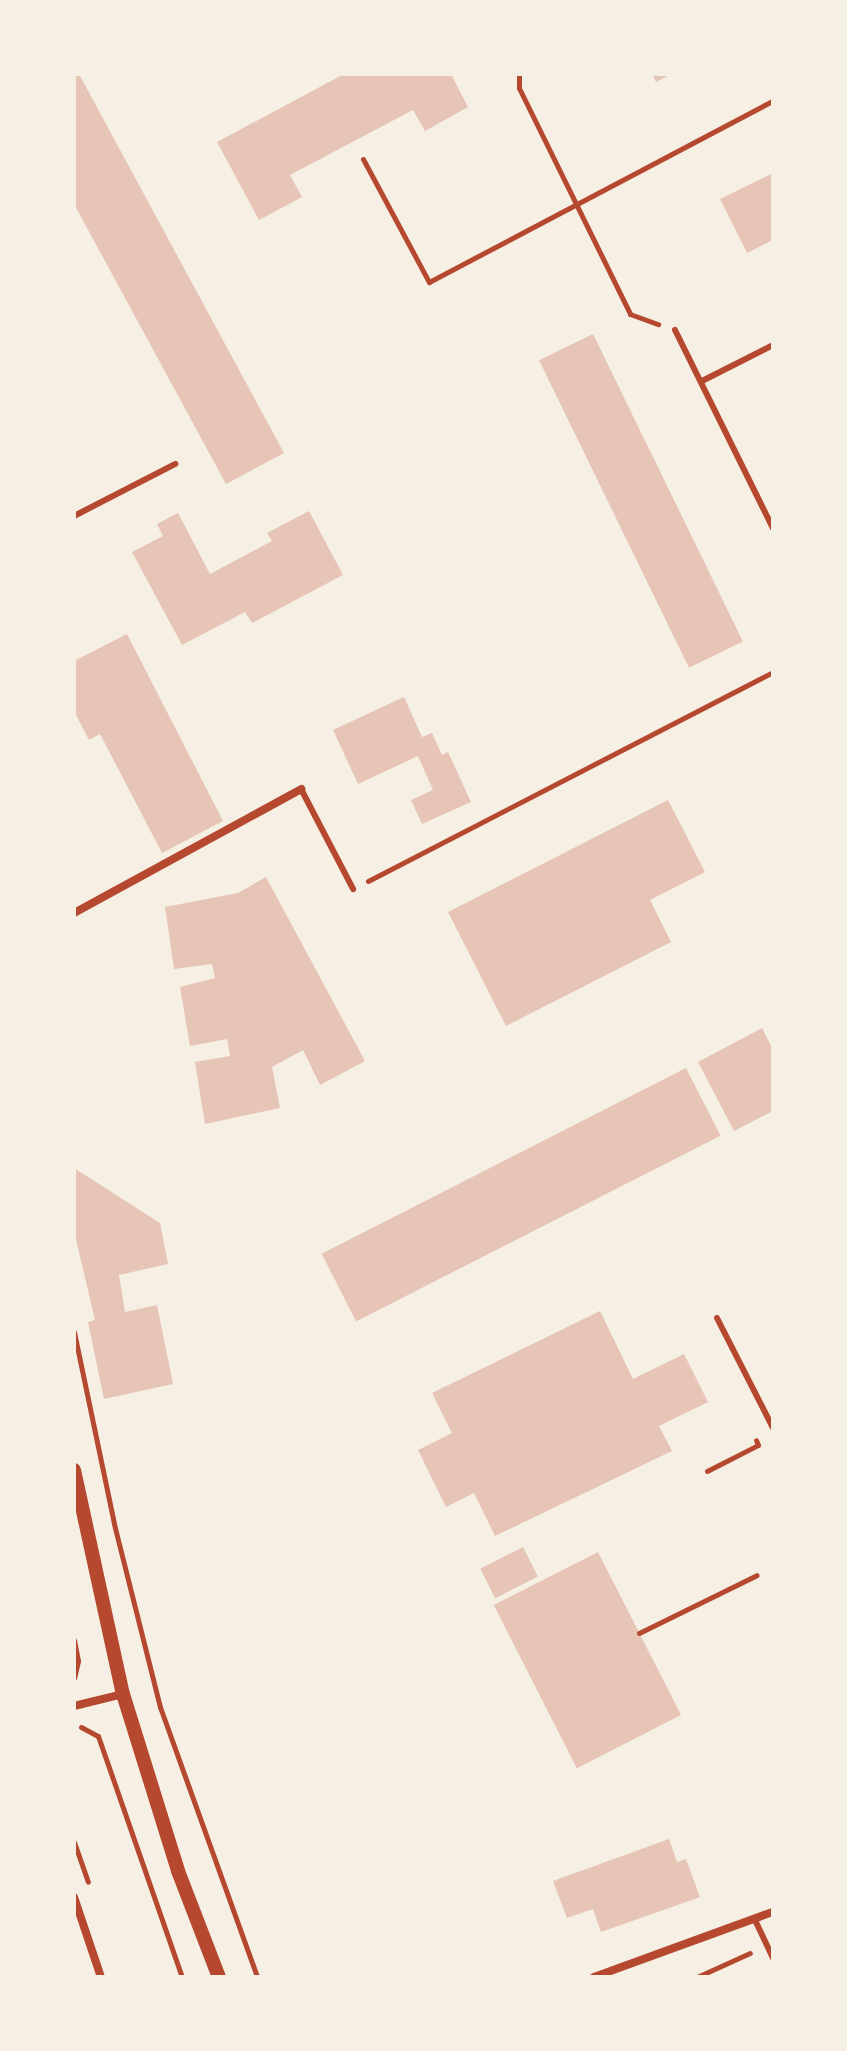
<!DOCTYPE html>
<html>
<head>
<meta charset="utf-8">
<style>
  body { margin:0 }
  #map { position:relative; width:847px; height:2051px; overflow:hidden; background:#f6efe4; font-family:"Alegreya Sans",sans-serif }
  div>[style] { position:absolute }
  .building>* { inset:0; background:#e6c5b7; transform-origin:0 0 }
  .path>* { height:5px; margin:-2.5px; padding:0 2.5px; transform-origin:2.5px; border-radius:2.5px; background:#b5482f }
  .service>* { height:6px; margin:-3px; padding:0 3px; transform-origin:3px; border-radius:3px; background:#b5482f }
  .minor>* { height:8px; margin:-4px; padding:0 4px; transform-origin:4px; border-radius:4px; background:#b5482f }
  .tertiary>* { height:14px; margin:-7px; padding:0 7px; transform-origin:7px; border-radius:7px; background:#b5482f }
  span { translate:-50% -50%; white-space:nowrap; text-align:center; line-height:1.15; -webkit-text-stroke:6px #f6efe4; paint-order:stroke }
  .frame { position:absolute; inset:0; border:76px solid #f6efe4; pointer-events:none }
</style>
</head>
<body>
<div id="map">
  <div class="building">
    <i style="clip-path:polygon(74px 74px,79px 74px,284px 453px,226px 484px,74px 204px)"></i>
    <i style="clip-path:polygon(344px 74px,451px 74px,468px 107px,425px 131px,413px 110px,290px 175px,302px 197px,259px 220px,217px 142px)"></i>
    <i style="clip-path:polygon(652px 74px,672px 74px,656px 82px)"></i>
    <i style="clip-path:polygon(773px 173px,773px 240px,747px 253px,720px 199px)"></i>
    <i style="left:593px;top:334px;width:342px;height:60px;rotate:64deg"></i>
    <i style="clip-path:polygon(309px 511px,343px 575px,252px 623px,245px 612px,182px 645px,132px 552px,163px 536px,157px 524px,178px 513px,210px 574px,272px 541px,267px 533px)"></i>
    <i style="clip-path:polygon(127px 634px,223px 821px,162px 853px,100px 734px,89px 740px,74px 711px,74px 661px)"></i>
    <i style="clip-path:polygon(404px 697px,422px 737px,432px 733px,442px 755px,448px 752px,471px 802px,422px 824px,411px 800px,433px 790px,418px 756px,358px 784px,333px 730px)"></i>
    <i style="clip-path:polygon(668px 800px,705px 872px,650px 900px,671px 942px,506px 1026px,448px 912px)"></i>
    <i style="clip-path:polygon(266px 877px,365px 1061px,320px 1085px,303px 1050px,272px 1067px,280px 1108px,205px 1124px,195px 1062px,230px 1056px,227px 1039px,190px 1046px,180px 987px,215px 978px,212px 964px,174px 969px,165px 907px,238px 893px)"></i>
    <i style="clip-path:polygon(762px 1028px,773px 1050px,773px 1111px,734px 1131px,698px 1062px)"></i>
    <i style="left:686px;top:1068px;width:76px;height:409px;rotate:63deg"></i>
    <i style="clip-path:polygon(74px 1168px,160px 1223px,168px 1264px,119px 1275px,125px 1312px,157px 1305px,173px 1384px,104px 1399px,88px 1322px,95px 1320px,74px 1231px)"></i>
    <i style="clip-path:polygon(600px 1311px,633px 1379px,684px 1354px,708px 1402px,659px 1426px,672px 1451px,495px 1536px,474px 1493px,446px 1507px,418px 1450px,452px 1433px,432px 1393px)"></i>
    <i style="left:523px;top:1547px;width:33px;height:48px;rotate:63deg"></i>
    <i style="left:598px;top:1552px;width:183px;height:117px;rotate:63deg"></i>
    <i style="clip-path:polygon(669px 1839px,677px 1862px,686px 1859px,700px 1897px,601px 1932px,593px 1909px,567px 1918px,553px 1881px)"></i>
  </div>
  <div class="path">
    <i style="left:519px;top:74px;width:14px;rotate:90deg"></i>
    <i style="left:519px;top:88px;width:252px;rotate:63.8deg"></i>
    <i style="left:630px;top:314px;width:30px;rotate:20deg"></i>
    <i style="left:363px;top:159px;width:140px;rotate:61.8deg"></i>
    <i style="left:429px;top:282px;width:389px;rotate:-27.8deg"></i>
    <i style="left:368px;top:881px;width:456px;rotate:-27.3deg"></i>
    <i style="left:74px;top:1332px;width:200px;rotate:78.2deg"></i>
    <i style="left:115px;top:1528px;width:185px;rotate:75.9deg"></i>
    <i style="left:160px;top:1707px;width:287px;rotate:70.2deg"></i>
    <i style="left:707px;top:1471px;width:57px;rotate:-27deg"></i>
    <i style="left:758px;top:1445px;width:5px;rotate:-112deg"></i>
    <i style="left:639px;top:1633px;width:131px;rotate:-26.2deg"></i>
    <i style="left:74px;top:1640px;width:21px;rotate:79deg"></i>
    <i style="left:78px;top:1661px;width:17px;rotate:103deg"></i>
    <i style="left:81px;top:1727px;width:19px;rotate:28deg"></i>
    <i style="left:98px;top:1736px;width:255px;rotate:70.8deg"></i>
    <i style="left:74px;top:1842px;width:42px;rotate:70.7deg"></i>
    <i style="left:697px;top:1977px;width:58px;rotate:-24.4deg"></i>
  </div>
  <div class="service">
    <i style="left:675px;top:330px;width:221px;rotate:63.7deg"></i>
    <i style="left:702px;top:381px;width:80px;rotate:-26.9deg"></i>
    <i style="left:74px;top:516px;width:114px;rotate:-27.2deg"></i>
    <i style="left:301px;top:789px;width:113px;rotate:62.5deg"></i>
    <i style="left:717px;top:1318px;width:123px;rotate:63deg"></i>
    <i style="left:755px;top:1920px;width:42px;rotate:64.7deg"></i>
  </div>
  <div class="minor">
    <i style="left:74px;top:913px;width:259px;rotate:-28.6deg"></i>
    <i style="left:74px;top:1706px;width:50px;rotate:-13.8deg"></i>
    <i style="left:74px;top:1897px;width:84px;rotate:71.4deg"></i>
    <i style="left:594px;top:1977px;width:190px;rotate:-20deg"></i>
  </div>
  <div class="tertiary">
    <i style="left:74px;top:1470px;width:229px;rotate:77.7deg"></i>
    <i style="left:123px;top:1694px;width:185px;rotate:72.7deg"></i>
    <i style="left:178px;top:1871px;width:114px;rotate:68.9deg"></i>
  </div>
  <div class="frame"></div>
</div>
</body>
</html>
